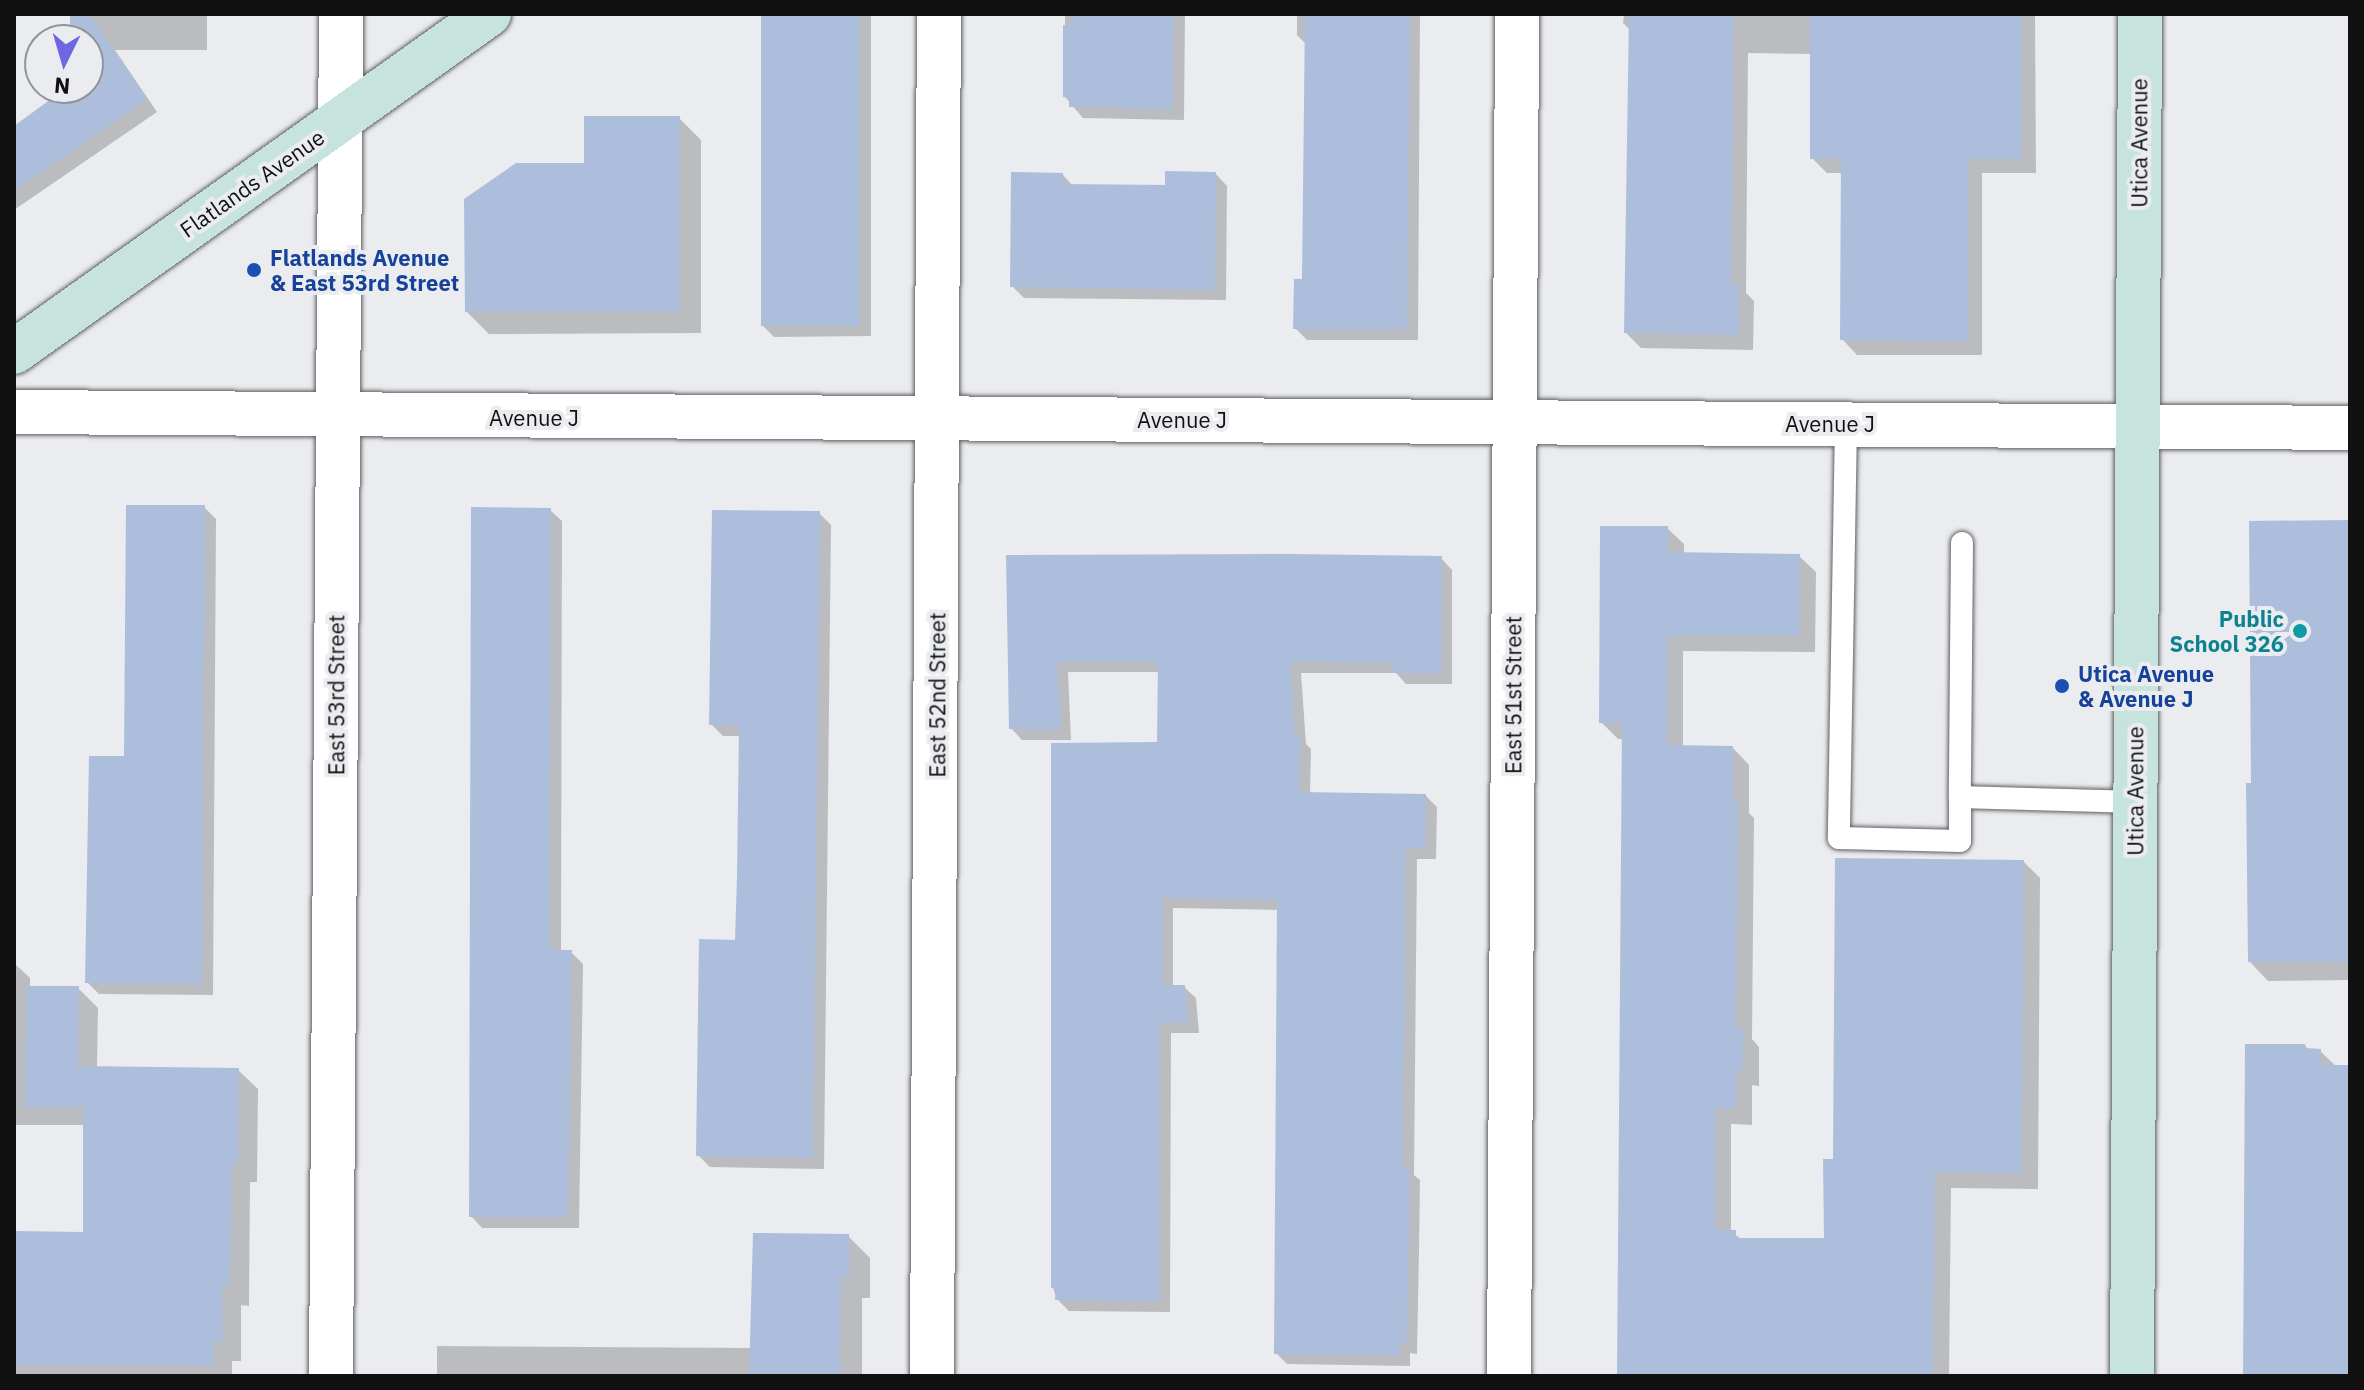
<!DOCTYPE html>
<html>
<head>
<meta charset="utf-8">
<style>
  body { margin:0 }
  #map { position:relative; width:2364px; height:1390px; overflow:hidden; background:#eaecef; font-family:"IBM Plex Sans",sans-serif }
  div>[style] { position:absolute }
  .shadow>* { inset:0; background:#0003 }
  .building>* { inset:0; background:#adbedd; transform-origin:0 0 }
  .roads { filter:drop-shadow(0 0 2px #606163) drop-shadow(0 0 2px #606163) }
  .service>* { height:22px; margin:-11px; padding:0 11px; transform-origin:11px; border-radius:11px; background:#fff }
  .minor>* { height:44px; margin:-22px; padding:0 22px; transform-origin:22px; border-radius:22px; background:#fff }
  .secondary>* { height:44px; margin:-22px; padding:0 22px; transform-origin:22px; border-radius:22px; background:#c6e3de }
  .dots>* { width:22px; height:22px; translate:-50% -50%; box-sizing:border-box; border:4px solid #eaecef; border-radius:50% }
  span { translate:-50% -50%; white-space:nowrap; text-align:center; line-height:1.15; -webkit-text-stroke:8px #eaecef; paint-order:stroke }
  .street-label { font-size:22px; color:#111112 }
  .transit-label { font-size:22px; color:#164399; font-weight:700 }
  .left { translate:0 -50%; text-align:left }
  .culture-label { font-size:22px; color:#0d838f; font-weight:700 }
  .right { translate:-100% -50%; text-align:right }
  .frame { position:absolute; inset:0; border:16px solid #111112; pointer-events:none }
  .north { position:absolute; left:24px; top:24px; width:80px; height:80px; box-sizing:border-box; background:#eaecef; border:2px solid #939497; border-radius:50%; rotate:185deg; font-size:22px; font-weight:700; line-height:32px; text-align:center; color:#111112 }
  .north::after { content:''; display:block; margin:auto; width:28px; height:36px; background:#6e67e1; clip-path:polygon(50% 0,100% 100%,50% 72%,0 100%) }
</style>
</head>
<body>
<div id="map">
  <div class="shadow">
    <i style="clip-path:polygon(72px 14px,207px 14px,207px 50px,115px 50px,157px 112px,14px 210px,14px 127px,70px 88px,88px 88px,88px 40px,72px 40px)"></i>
    <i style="clip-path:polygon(763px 14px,871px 14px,871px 336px,774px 337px,762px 325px)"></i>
    <i style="clip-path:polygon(1065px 14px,1185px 14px,1184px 120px,1083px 118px,1065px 97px)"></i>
    <i style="clip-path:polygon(1297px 14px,1420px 14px,1418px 340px,1307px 340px,1295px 328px,1304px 281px,1306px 44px,1297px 35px)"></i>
    <i style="clip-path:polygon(1624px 14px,2035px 14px,2036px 173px,1982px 173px,1982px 355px,1857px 355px,1842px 339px,1842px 173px,1827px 173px,1812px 158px,1812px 54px,1748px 53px,1746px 293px,1754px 301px,1753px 350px,1641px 348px,1626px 333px,1631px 31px,1623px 23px)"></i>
    <i style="clip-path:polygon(679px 118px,701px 140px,701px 333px,489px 334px,467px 312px,586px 165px)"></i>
    <i style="clip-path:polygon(1216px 174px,1227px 186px,1226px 300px,1024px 298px,1012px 286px,1063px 175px,1073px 186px,1167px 187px)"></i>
    <i style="clip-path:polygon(204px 507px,216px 519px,213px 995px,99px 994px,87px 982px,126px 758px)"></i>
    <i style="clip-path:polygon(550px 510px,562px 521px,561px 952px,571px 952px,583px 964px,579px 1228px,482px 1228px,471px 1216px)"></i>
    <i style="clip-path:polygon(819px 513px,831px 525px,824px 1169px,710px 1167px,698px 1155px,737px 942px,741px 736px,723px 736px,711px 724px)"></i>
    <i style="clip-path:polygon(2350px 522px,2350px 980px,2268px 981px,2250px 962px,2253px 785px)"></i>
    <i style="clip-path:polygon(1667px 528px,1684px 544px,1684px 554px,1799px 556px,1816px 572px,1815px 652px,1683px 651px,1683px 747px,1733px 748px,1749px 765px,1749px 813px,1754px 818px,1752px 1039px,1759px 1047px,1759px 1086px,1752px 1085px,1752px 1125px,1731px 1124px,1731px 1232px,1743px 1240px,1826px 1240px,1835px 1161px,2024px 862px,2040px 878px,2038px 1189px,1951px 1188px,1949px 1376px,1619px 1376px,1624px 739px,1618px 739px,1601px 722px)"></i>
    <i style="clip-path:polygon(1008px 557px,1441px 558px,1452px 570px,1452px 684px,1406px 684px,1396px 673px,1301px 673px,1306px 744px,1311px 749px,1310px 795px,1426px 796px,1437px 807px,1436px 859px,1417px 859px,1414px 1175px,1420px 1180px,1419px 1251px,1417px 1354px,1410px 1353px,1410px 1366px,1287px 1364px,1276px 1353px,1279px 910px,1173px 908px,1173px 987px,1184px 987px,1196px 998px,1199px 1033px,1171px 1033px,1170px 1312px,1069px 1311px,1057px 1299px,1053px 1288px,1159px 744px,1159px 672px,1068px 672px,1071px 740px,1022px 740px,1011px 728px)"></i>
    <i style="clip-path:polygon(14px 963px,30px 978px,30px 988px,78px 988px,98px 1008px,97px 1069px,238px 1070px,258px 1089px,257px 1182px,250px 1182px,249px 1306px,241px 1305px,241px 1361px,232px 1361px,232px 1376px,14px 1376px,14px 1233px,85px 1234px,85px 1125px,14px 1125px)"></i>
    <i style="clip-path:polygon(2305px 1046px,2309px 1050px,2320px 1051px,2337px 1067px,2350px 1067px,2350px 1376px,2245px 1376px)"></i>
    <i style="clip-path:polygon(848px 1236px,870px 1258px,870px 1298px,862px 1298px,862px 1376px,437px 1376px,437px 1346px,752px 1348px)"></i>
  </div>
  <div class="building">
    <i style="clip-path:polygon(70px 14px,89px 14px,147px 99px,14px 191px,14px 126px,66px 88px,88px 88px,88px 40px,70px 40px)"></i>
    <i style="left:761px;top:14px;width:99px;height:312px"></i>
    <i style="clip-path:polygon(1073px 14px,1174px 14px,1173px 109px,1069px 107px,1069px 97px,1063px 97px,1063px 25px,1073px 25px)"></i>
    <i style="clip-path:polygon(1305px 14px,1410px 14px,1407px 329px,1293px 329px,1294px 279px,1302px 279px)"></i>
    <i style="clip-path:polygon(1629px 14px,1734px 14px,1731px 284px,1740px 284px,1739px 335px,1624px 333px)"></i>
    <i style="clip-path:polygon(1810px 14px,2022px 14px,2022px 159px,1968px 159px,1968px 341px,1840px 340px,1841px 158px,1810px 159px)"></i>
    <i style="clip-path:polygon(584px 116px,680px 116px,680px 312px,465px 312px,464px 199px,516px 163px,584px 163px)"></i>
    <i style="clip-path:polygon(1165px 171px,1216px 172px,1215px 290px,1010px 287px,1011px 172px,1063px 173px,1063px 184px,1165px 185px)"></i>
    <i style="clip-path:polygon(126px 505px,205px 505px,202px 984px,85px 983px,89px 756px,124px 756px)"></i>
    <i style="clip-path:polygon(471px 507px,551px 508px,550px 950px,572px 950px,568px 1217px,469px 1217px)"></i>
    <i style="clip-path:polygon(712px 510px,820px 511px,813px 1158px,696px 1156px,699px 939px,735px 940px,737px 877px,739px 725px,709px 725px)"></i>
    <i style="clip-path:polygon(2350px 520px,2350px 962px,2248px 962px,2246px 783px,2251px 783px,2249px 521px)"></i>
    <i style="clip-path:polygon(1600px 526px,1668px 526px,1668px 552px,1800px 554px,1799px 636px,1667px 636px,1667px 745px,1733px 746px,1733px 799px,1738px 799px,1736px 1028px,1743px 1028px,1743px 1070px,1737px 1070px,1736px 1109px,1715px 1108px,1715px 1230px,1736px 1230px,1736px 1238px,1824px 1238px,1823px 1159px,1833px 1159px,1835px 858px,2024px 860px,2022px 1173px,1935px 1172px,1933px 1376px,1617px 1376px,1622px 723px,1599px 723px)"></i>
    <i style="clip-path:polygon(1291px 554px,1442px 556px,1441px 673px,1393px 673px,1393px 663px,1291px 662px,1295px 736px,1300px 736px,1299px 792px,1426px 794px,1425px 848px,1406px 848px,1403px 1167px,1409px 1167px,1409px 1238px,1407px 1343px,1399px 1343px,1400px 1356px,1274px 1354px,1277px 900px,1163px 898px,1163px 985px,1185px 985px,1189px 1022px,1160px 1023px,1160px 1301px,1055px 1300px,1056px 1288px,1051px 1288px,1051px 743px,1157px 742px,1158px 662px,1057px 662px,1061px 729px,1009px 729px,1006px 555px)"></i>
    <i style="clip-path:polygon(26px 986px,79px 986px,78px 1066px,239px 1068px,238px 1163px,232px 1163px,230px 1287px,222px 1287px,223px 1342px,214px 1342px,214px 1366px,14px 1365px,14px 1231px,83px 1232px,83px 1107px,25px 1107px)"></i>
    <i style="clip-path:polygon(2245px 1044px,2305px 1044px,2306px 1048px,2321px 1049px,2321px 1065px,2350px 1065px,2350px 1376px,2243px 1376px)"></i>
    <i style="clip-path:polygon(753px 1233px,849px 1234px,849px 1277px,841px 1277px,840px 1376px,749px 1376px)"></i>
  </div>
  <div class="roads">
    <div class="service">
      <i style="left:1846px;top:424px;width:414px;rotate:91deg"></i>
      <i style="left:1839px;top:838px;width:121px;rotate:1.4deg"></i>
      <i style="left:1960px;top:841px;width:44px;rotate:-90deg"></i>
      <i style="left:1962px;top:543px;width:254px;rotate:90.5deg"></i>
      <i style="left:1960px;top:797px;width:175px;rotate:1.6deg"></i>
    </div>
    <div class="minor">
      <i style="left:14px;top:412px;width:2336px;rotate:0.39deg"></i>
      <i style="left:331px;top:1376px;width:1362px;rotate:-89.58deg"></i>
      <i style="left:932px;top:1376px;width:1362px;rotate:-89.71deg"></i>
      <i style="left:1509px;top:1376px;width:1362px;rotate:-89.66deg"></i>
    </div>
    <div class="secondary">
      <i style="left:14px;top:352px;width:583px;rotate:-35.43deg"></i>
      <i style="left:2132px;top:1376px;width:1362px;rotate:-89.66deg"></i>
    </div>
  </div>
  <div class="dots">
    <i style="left:254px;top:270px;background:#1a4fb4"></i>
    <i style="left:2300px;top:631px;background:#0f9aa8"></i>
    <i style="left:2062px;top:686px;background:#1a4fb4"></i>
  </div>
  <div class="street-label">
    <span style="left:2139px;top:143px;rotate:-90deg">Utica Avenue</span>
    <span style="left:252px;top:183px;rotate:-35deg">Flatlands Avenue</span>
    <span style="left:534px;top:418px">Avenue J</span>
    <span style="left:1182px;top:420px">Avenue J</span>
    <span style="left:1830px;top:424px">Avenue J</span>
    <span style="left:336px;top:695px;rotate:-90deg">East 53rd Street</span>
    <span style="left:937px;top:695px;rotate:-90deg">East 52nd Street</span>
    <span style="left:1513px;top:695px;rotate:-90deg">East 51st Street</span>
    <span style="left:2135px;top:791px;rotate:-90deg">Utica Avenue</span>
  </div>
  <div class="transit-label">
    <span class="left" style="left:270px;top:270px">Flatlands Avenue<br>&amp; East 53rd Street</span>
    <span class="left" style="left:2078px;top:686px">Utica Avenue<br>&amp; Avenue J</span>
  </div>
  <div class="culture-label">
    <span class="right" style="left:2284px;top:631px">Public<br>School 326</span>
  </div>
  <div class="frame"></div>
  <div class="north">N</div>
</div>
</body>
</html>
